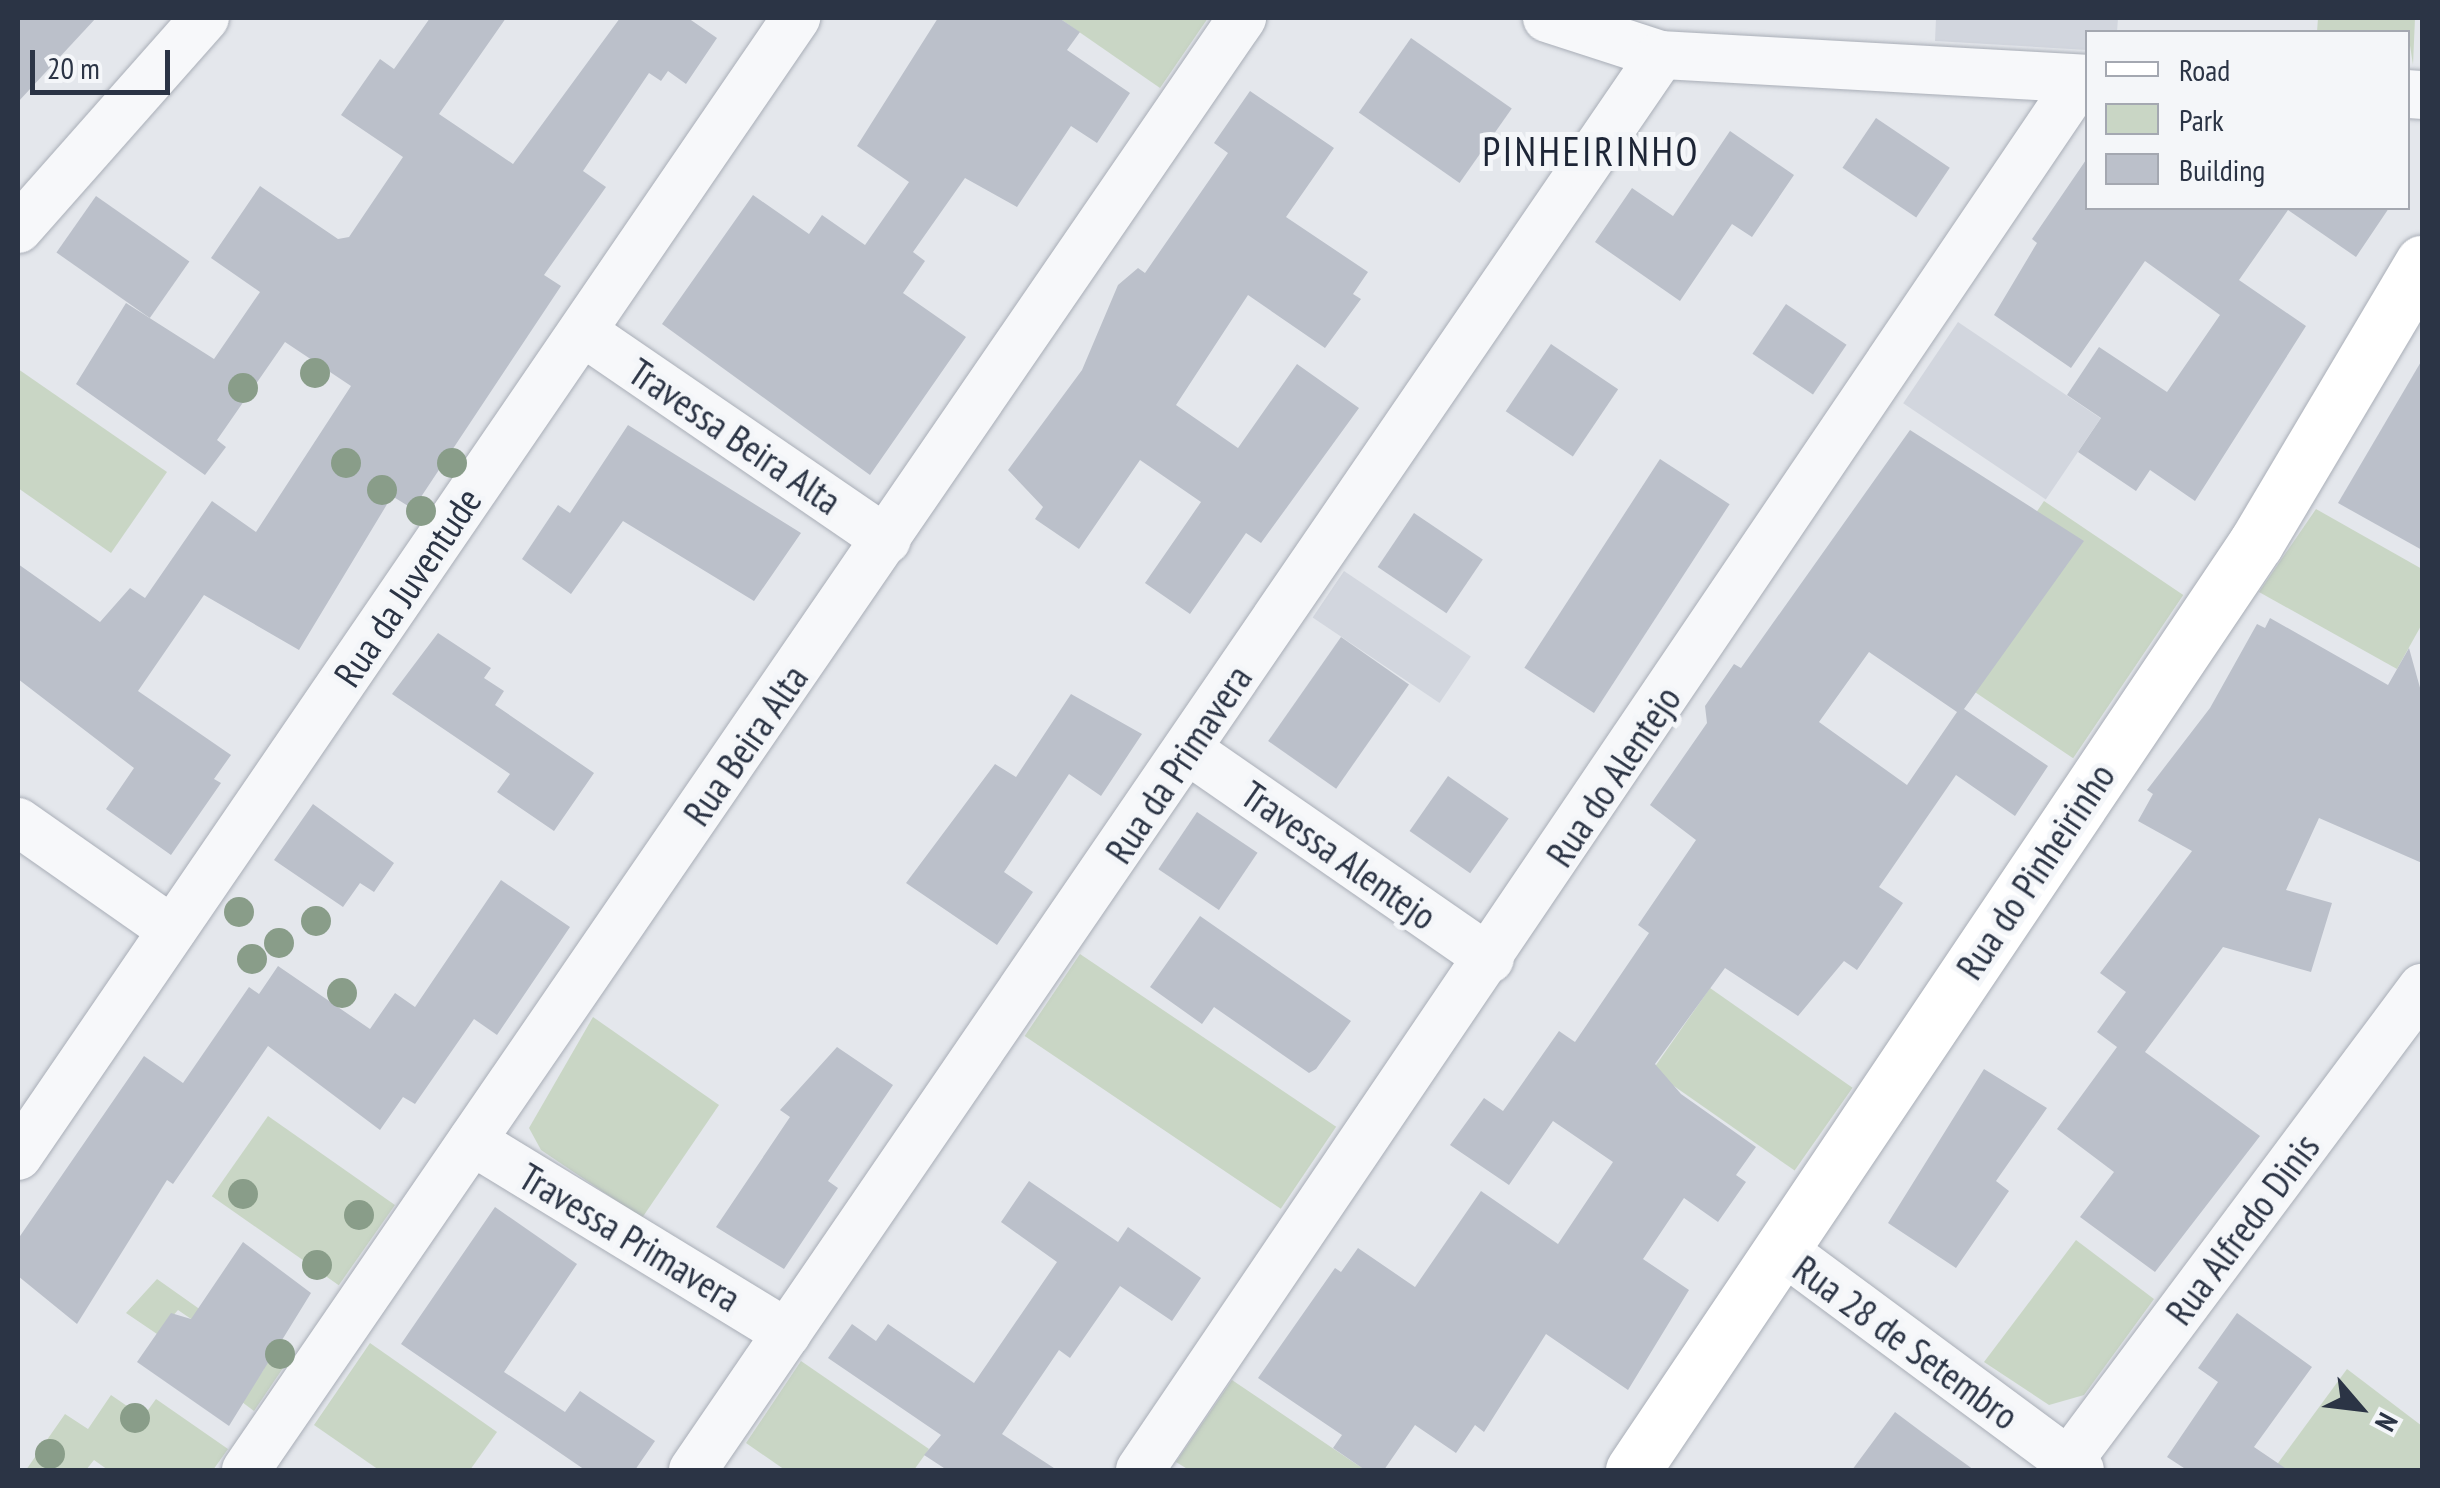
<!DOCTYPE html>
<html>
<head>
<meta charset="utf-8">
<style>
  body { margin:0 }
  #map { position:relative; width:2440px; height:1488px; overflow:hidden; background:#e4e7ec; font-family:"PT Sans Narrow",sans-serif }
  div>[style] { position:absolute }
  .built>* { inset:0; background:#d2d6de; transform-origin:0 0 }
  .green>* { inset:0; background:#c9d6c5; transform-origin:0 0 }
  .building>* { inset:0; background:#bbc0ca; transform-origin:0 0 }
  .roads { filter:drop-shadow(0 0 2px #a9aeb7) drop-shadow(0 0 2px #a9aeb7) }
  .street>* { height:48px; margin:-24px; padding:0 24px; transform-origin:24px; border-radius:24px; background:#f7f8fa }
  .secondary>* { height:55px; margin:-27.5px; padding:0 27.5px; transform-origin:27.5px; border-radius:27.5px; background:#fff }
  .trees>* { width:30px; height:30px; margin:-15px; border-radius:50%; background:#899d89 }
  span { translate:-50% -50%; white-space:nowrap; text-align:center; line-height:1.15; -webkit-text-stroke:10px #f4f6f9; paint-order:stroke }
  .street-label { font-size:38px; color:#2b3445 }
  .neighbourhood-label { font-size:40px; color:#1d2536; letter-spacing:2.5px }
  .frame { position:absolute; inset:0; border:20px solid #2b3445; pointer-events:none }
  .legend { position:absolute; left:2085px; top:30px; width:325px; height:180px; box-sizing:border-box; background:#f4f6f9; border:2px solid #a4a8b1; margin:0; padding:12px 18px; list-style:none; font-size:30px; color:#2b3445 }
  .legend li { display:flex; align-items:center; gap:20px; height:50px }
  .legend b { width:50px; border:2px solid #a4a8b1 }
  .north { position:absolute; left:2310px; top:1358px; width:100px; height:100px; -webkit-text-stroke:8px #f4f6f9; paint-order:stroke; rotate:118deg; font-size:28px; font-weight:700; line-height:40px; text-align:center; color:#2b3445 }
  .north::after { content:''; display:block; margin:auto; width:35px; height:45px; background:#2b3445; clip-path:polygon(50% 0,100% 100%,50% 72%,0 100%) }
  .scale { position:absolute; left:30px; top:50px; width:140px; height:45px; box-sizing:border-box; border:5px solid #2b3445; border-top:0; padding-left:12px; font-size:30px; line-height:35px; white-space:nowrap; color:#2b3445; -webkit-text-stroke:8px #f4f6f9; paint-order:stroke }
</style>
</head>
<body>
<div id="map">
  <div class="built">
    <i style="clip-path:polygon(1936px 18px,2118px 18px,2117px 32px,2088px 32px,2087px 50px,1935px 41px)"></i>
    <i style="left:1958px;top:322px;width:172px;height:98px;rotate:34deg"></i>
    <i style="left:1344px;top:571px;width:153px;height:56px;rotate:34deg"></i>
  </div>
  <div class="green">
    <i style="clip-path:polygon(1059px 18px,1208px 18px,1160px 88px)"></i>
    <i style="clip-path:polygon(2318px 18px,2415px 18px,2413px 65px,2408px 32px,2317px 32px)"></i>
    <i style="clip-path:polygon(18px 369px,167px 472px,111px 553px,18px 488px)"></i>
    <i style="left:2044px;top:501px;width:168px;height:197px;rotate:34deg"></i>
    <i style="clip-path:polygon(2316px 509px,2422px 569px,2422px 624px,2397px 669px,2259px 592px)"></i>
    <i style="left:1080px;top:954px;width:309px;height:99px;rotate:34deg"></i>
    <i style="left:1710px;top:988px;width:174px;height:101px;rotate:35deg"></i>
    <i style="clip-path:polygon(593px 1017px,719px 1105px,642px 1218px,541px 1150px,529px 1128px)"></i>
    <i style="left:268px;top:1116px;width:155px;height:98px;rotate:35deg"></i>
    <i style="clip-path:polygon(2076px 1240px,2154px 1299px,2084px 1395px,2049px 1405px,1984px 1362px)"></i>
    <i style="clip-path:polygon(157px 1279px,283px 1368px,254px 1411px,242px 1402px,264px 1369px,178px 1310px,157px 1334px,126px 1313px)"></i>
    <i style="clip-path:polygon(370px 1343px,497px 1432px,470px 1470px,379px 1470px,314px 1425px)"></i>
    <i style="clip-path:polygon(801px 1361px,929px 1449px,914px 1470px,785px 1470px,746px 1443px)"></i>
    <i style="clip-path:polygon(2347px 1369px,2422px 1426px,2422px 1470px,2273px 1470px)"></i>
    <i style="clip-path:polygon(1232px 1380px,1356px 1464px,1366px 1470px,1189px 1470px,1176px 1462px)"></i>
    <i style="clip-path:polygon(111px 1395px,143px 1417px,156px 1399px,228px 1449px,213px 1470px,108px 1470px,94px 1460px,86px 1470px,26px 1470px,65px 1414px,88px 1429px)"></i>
  </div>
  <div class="building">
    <i style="clip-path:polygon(18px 18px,96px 18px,18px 102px)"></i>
    <i style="clip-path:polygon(430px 18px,506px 18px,439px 114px,513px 164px,620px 18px,688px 18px,717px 38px,686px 84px,668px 71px,661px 81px,649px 73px,583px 171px,606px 187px,544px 275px,561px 286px,413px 509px,392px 496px,299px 650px,204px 595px,138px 691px,231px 755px,214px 779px,221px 783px,171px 855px,106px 809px,134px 768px,18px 679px,18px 564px,100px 622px,130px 588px,145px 598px,212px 501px,256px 532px,351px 386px,285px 342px,217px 440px,226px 447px,205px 475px,76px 384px,126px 303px,214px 359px,260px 292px,211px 258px,260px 186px,338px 239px,349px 237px,403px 157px,341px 115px,380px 59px,394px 69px)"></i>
    <i style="clip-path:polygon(938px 18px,1059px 18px,1080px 32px,1067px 50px,1130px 93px,1097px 143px,1071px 126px,1017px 207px,965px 178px,913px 252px,925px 261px,903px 293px,966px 337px,870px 475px,662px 324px,753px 195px,809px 234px,822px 215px,865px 245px,909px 182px,857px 146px)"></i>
    <i style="left:1411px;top:38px;width:123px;height:91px;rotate:35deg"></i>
    <i style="clip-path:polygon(1250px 91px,1334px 148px,1286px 217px,1368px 272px,1353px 294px,1361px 299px,1325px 348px,1248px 295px,1176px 405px,1238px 448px,1297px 364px,1359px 408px,1261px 543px,1246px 533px,1190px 614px,1145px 583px,1201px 502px,1140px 460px,1079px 549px,1035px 519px,1043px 507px,1008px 470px,1082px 370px,1118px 285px,1138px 268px,1145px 273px,1228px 153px,1214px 143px)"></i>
    <i style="left:1876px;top:118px;width:89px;height:60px;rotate:34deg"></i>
    <i style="clip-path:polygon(1730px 131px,1794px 175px,1752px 237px,1732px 224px,1680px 301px,1595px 242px,1632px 188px,1673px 216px)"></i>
    <i style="clip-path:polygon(2088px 157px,2088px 208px,2389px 208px,2356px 257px,2288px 210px,2239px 280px,2306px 326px,2195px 501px,2150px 470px,2136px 491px,2078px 452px,2101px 418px,2067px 395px,2099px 347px,2167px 392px,2220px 315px,2145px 261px,2071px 368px,1994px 315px,2037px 243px,2032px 239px)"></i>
    <i style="left:96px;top:196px;width:114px;height:69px;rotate:35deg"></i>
    <i style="left:1786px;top:304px;width:73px;height:60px;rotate:34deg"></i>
    <i style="left:1551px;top:344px;width:81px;height:81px;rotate:34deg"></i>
    <i style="clip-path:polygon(2422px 360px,2422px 550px,2338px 503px)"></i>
    <i style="clip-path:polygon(628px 425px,801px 533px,754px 601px,623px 521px,571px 594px,522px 559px,558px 505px,570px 513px)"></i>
    <i style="clip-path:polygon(evenodd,1910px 430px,2084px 541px,1964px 709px,2048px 766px,2015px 816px,1956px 775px,1879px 887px,1903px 903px,1857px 970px,1844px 961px,1798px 1016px,1725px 968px,1655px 1064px,1681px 1094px,1756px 1147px,1736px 1175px,1746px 1182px,1718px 1222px,1684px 1198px,1643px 1259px,1689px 1290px,1628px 1390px,1546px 1334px,1484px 1432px,1475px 1425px,1456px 1453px,1415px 1425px,1384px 1470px,1365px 1470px,1333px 1448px,1342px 1435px,1258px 1378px,1335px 1268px,1341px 1272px,1358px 1248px,1415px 1287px,1481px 1191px,1558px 1244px,1613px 1162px,1553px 1121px,1509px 1185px,1450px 1145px,1484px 1098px,1503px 1111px,1559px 1031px,1575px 1042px,1649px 933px,1638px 925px,1696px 840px,1650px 805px,1707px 723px,1705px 706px,1734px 664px,1741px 668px,1910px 430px,1869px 652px,1957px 712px,1907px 785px,1819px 722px,1869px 652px)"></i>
    <i style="left:1660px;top:459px;width:83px;height:249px;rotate:33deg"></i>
    <i style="left:1414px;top:513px;width:83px;height:65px;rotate:34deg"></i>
    <i style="clip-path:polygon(2270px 618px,2388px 685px,2409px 648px,2422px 695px,2422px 863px,2319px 818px,2286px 890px,2332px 903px,2311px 972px,2223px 947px,2145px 1052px,2260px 1136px,2155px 1272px,2080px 1217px,2114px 1172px,2057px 1129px,2117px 1047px,2097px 1032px,2126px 992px,2100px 973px,2192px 851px,2138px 821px,2153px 794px,2147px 790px,2210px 708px,2257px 624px,2265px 628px)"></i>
    <i style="clip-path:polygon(438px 633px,491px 668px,484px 678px,504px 691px,495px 705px,594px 773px,554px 831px,497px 792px,510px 774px,392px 694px)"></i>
    <i style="left:1341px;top:637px;width:83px;height:127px;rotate:35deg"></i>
    <i style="clip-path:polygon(1071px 694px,1142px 734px,1101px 796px,1069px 774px,1004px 872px,1033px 892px,997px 945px,906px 883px,995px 764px,1016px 777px)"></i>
    <i style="left:1448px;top:776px;width:74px;height:67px;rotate:35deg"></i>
    <i style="clip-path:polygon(313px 804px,394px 863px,374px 892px,360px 883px,343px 907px,274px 860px)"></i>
    <i style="left:1197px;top:812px;width:73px;height:69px;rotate:34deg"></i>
    <i style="clip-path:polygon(501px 880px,570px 927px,497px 1035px,474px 1019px,415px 1104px,403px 1097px,380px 1130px,268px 1046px,173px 1184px,167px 1180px,77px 1324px,18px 1276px,18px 1239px,144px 1056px,183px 1083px,249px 987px,259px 994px,278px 966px,370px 1029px,395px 993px,415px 1007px)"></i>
    <i style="clip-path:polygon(1200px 916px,1351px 1021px,1316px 1069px,1309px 1073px,1214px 1007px,1202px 1024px,1150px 987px)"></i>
    <i style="clip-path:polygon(837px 1047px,893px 1085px,828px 1181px,838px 1188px,784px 1269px,716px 1227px,790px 1117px,780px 1110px)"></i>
    <i style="clip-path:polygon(1984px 1069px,2047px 1108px,1996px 1181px,2009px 1191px,1956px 1268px,1888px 1223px)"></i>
    <i style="clip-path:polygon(1029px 1181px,1118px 1242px,1128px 1227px,1201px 1278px,1172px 1321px,1120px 1286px,1070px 1358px,1059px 1350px,1002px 1434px,1057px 1470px,947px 1470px,924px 1455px,941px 1435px,828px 1358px,852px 1324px,876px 1341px,888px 1324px,974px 1383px,1057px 1262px,1001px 1222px)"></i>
    <i style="clip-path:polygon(495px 1207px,577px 1264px,504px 1372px,565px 1412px,580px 1391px,655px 1441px,635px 1470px,585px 1470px,401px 1344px)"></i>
    <i style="clip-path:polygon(243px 1242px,311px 1293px,229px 1426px,137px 1362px,171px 1313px,191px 1319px)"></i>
    <i style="clip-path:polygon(2237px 1313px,2312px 1367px,2254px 1447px,2288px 1470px,2187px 1470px,2167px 1457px,2218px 1382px,2198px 1368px)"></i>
    <i style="clip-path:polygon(1895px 1412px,1923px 1433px,1974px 1470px,1852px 1470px)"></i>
  </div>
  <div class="roads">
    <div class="street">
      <i style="left:1547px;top:18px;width:120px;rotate:18deg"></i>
      <i style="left:1661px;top:55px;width:428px;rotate:3.2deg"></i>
      <i style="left:2408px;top:94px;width:14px;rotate:4deg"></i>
      <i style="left:18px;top:229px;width:282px;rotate:-48.5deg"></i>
      <i style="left:583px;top:332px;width:368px;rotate:34.4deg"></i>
      <i style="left:1188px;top:750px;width:367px;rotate:34.7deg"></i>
      <i style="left:18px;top:822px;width:188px;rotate:35deg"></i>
      <i style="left:472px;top:1141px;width:369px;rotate:31.4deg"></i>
      <i style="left:18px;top:1156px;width:1379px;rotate:-55.64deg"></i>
      <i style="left:1780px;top:1248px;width:373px;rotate:36.5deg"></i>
      <i style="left:246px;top:1470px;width:1761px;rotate:-55.55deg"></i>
      <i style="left:693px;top:1470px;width:1714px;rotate:-55.62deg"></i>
      <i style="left:1140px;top:1470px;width:1679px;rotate:-55.92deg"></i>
      <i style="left:2062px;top:1470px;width:602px;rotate:-53.24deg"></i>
    </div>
    <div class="secondary">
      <i style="left:1633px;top:1470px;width:1117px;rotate:-56.1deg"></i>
      <i style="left:2256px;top:543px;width:326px;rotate:-59.3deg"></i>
    </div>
  </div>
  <div class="trees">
    <i style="left:315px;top:373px"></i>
    <i style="left:243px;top:388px"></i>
    <i style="left:346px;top:463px"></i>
    <i style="left:452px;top:463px"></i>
    <i style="left:382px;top:490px"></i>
    <i style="left:421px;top:511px"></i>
    <i style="left:239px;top:912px"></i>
    <i style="left:316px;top:921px"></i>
    <i style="left:279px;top:943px"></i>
    <i style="left:252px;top:959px"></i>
    <i style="left:342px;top:993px"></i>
    <i style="left:243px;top:1194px"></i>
    <i style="left:359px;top:1215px"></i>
    <i style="left:317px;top:1265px"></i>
    <i style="left:280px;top:1354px"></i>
    <i style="left:135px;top:1418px"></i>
    <i style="left:50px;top:1454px"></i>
  </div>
  <div class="street-label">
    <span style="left:735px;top:436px;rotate:34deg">Travessa Beira Alta</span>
    <span style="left:407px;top:587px;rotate:-56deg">Rua da Juventude</span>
    <span style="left:745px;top:745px;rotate:-55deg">Rua Beira Alta</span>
    <span style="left:1178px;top:764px;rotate:-56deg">Rua da Primavera</span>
    <span style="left:1613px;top:776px;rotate:-56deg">Rua do Alentejo</span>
    <span style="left:1339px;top:855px;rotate:35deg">Travessa Alentejo</span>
    <span style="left:2035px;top:871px;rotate:-56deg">Rua do Pinheirinho</span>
    <span style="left:2242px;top:1229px;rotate:-53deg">Rua Alfredo Dinis</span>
    <span style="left:630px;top:1237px;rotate:31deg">Travessa Primavera</span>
    <span style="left:1906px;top:1342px;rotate:36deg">Rua 28 de Setembro</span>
  </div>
  <div class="neighbourhood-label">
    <span style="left:1591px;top:151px">PINHEIRINHO</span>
  </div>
  <div class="frame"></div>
  <ul class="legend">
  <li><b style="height:12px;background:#fff"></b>Road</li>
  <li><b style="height:28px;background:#c9d6c5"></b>Park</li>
  <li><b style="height:28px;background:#bbc0ca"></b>Building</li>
  </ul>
  <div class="north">N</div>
  <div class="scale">20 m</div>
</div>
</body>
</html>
